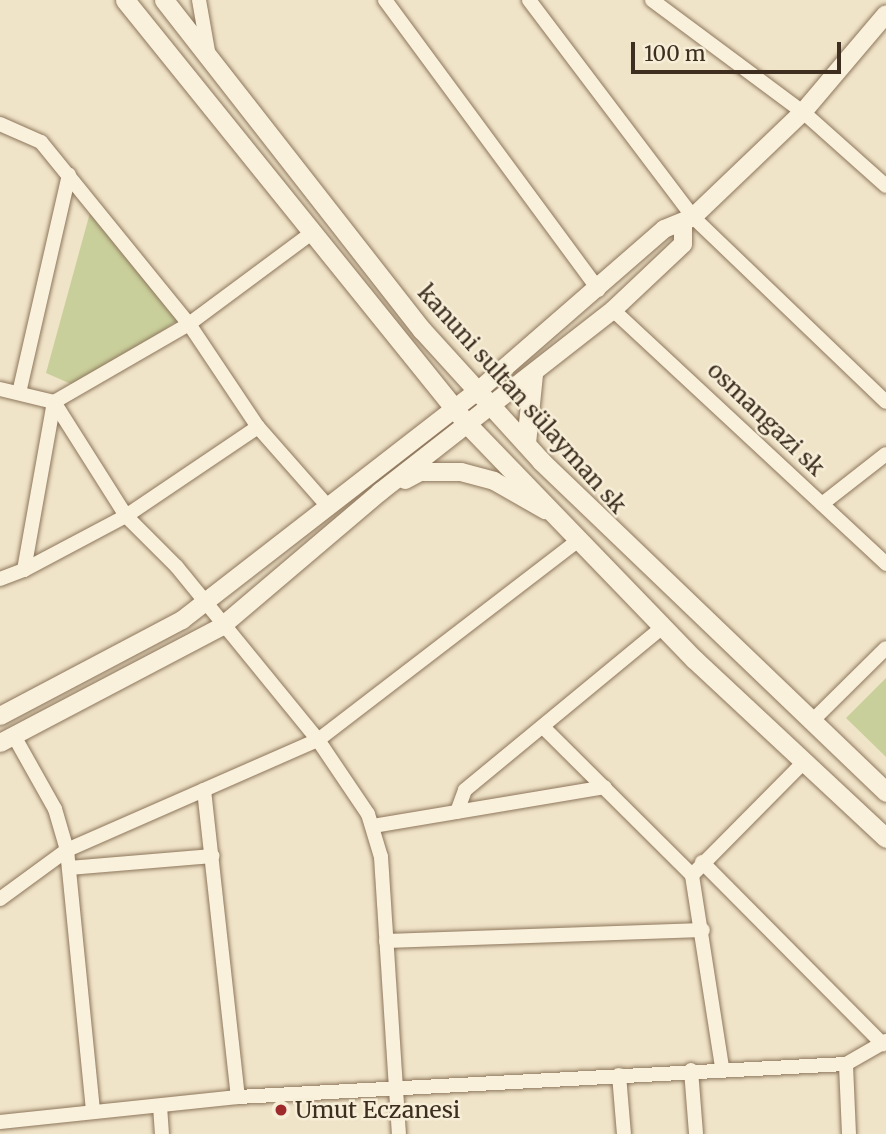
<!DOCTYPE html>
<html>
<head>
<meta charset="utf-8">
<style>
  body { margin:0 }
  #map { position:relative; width:886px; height:1134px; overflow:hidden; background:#f0e4c8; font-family:Merriweather,serif }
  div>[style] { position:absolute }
  .green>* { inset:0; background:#c9cf9b }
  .roads { filter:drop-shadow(0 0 2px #8d765c) drop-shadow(0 0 2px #8d765c) }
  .minor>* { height:14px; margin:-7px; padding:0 7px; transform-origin:7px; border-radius:7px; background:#faf1dc }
  .tertiary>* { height:18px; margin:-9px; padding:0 9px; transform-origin:9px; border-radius:9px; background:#faf1dc }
  .secondary>* { height:19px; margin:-9.5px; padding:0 9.5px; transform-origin:9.5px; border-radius:9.5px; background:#faf1dc }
  .dots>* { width:19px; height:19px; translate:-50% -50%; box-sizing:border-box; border:4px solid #f7eed8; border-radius:50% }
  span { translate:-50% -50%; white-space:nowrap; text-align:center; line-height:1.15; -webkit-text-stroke:5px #f7eed8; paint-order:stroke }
  .street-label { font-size:23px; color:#3d2e20 }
  .poi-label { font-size:23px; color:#3d2e20 }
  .left { translate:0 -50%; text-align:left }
  .scale { position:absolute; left:631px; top:42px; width:210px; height:32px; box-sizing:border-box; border:4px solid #3d2e20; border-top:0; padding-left:9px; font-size:21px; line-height:24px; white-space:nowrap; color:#3d2e20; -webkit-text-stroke:5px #f7eed8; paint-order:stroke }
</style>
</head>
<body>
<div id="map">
  <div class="green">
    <i style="clip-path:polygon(91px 209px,181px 318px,80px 388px,46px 373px)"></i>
    <i style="clip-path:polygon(886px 678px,886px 757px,846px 718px)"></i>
  </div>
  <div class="roads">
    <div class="minor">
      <i style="left:199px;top:0;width:52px;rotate:80deg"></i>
      <i style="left:385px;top:0;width:360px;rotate:53.6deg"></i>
      <i style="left:529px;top:0;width:272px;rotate:52.9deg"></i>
      <i style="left:693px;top:217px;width:267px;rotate:43.8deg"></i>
      <i style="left:652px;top:0;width:188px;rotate:36.6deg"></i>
      <i style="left:803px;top:112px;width:111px;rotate:41.7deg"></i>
      <i style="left:0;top:124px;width:45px;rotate:23.7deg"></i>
      <i style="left:41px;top:142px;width:235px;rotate:50.9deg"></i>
      <i style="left:189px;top:324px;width:124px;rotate:56.2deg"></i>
      <i style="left:258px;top:427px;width:101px;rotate:48.6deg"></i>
      <i style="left:613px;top:310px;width:373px;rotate:42.9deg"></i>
      <i style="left:0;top:389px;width:56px;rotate:13.5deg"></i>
      <i style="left:54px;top:402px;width:135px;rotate:57.7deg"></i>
      <i style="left:126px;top:516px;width:72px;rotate:45deg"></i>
      <i style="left:177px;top:567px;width:223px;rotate:50.8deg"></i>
      <i style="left:318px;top:740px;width:89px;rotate:56deg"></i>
      <i style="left:368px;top:814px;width:45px;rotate:73.2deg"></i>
      <i style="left:381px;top:857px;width:278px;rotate:86.3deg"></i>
      <i style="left:19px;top:393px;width:224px;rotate:-77.1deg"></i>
      <i style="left:822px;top:504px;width:81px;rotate:-38deg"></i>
      <i style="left:24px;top:570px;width:115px;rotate:-27.9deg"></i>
      <i style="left:126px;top:516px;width:159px;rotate:-34deg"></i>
      <i style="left:0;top:579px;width:26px;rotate:-21deg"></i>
      <i style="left:24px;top:570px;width:171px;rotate:-79.9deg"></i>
      <i style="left:54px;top:402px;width:156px;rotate:-30deg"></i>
      <i style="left:189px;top:324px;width:151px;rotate:-36.6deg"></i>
      <i style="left:811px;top:722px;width:105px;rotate:-44.6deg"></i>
      <i style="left:544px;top:728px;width:209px;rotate:44.8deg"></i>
      <i style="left:14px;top:736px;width:84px;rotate:60.7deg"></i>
      <i style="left:55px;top:809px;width:43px;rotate:73.7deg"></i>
      <i style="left:67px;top:850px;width:263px;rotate:84.3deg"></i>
      <i style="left:204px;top:790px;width:309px;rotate:83.7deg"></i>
      <i style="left:457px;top:812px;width:23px;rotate:-70deg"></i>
      <i style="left:465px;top:790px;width:256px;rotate:-39.5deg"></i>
      <i style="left:373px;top:826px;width:235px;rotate:-9.5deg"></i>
      <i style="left:702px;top:862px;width:257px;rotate:45.2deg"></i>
      <i style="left:69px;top:868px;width:144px;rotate:-4.8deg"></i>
      <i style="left:0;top:899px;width:83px;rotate:-36.2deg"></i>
      <i style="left:67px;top:850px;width:274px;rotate:-23.7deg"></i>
      <i style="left:318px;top:740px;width:329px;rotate:-37.5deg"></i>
      <i style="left:386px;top:941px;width:317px;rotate:-2deg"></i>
      <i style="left:722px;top:1067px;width:194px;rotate:-98.9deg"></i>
      <i style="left:692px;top:875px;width:161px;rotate:-45.3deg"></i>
      <i style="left:691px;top:1070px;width:64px;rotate:85.5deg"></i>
      <i style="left:619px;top:1075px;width:59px;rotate:85.2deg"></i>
      <i style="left:160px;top:1106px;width:28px;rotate:86deg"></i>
      <i style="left:0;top:1122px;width:239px;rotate:-6deg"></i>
      <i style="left:238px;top:1097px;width:609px;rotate:-3.11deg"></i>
      <i style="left:849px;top:1134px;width:70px;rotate:-92.5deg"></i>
      <i style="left:846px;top:1064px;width:46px;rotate:-29.9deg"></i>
    </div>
    <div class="tertiary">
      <i style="left:405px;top:480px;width:17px;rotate:-28deg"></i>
      <i style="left:420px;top:472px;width:41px"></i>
      <i style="left:461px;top:472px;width:34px;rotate:15deg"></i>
      <i style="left:494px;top:481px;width:59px;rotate:29.6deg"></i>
      <i style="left:0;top:716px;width:206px;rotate:-27.8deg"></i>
      <i style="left:182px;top:620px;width:376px;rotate:-37.8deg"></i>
      <i style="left:479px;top:390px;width:245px;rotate:-41deg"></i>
      <i style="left:664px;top:229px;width:31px;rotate:-22deg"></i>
      <i style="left:693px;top:217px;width:152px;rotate:-43.7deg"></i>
      <i style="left:803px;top:112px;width:128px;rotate:-49.7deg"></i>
      <i style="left:0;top:743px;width:250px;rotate:-27.7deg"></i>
      <i style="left:221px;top:627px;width:209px;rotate:-40.3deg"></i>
      <i style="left:380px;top:492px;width:296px;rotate:-38deg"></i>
      <i style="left:613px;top:310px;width:96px;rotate:-43.3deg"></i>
      <i style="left:683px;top:244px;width:18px;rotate:-90deg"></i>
    </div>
    <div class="secondary">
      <i style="left:125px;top:0;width:545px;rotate:51.11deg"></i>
      <i style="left:467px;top:424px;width:327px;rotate:46deg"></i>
      <i style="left:694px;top:659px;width:262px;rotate:43deg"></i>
      <i style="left:164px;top:0;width:419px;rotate:52deg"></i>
      <i style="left:422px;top:330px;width:177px;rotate:47.7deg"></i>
      <i style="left:541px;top:461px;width:478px;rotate:43.8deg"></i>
      <i style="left:526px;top:443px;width:69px;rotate:-84.2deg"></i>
    </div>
  </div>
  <div class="dots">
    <i style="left:281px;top:1110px;background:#9e2a2b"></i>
  </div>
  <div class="street-label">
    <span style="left:522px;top:399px;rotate:48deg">kanuni sultan sülayman sk</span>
    <span style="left:766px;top:419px;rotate:44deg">osmangazi sk</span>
  </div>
  <div class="poi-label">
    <span class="left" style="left:295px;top:1110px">Umut Eczanesi</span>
  </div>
  <div class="scale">100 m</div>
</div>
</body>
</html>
